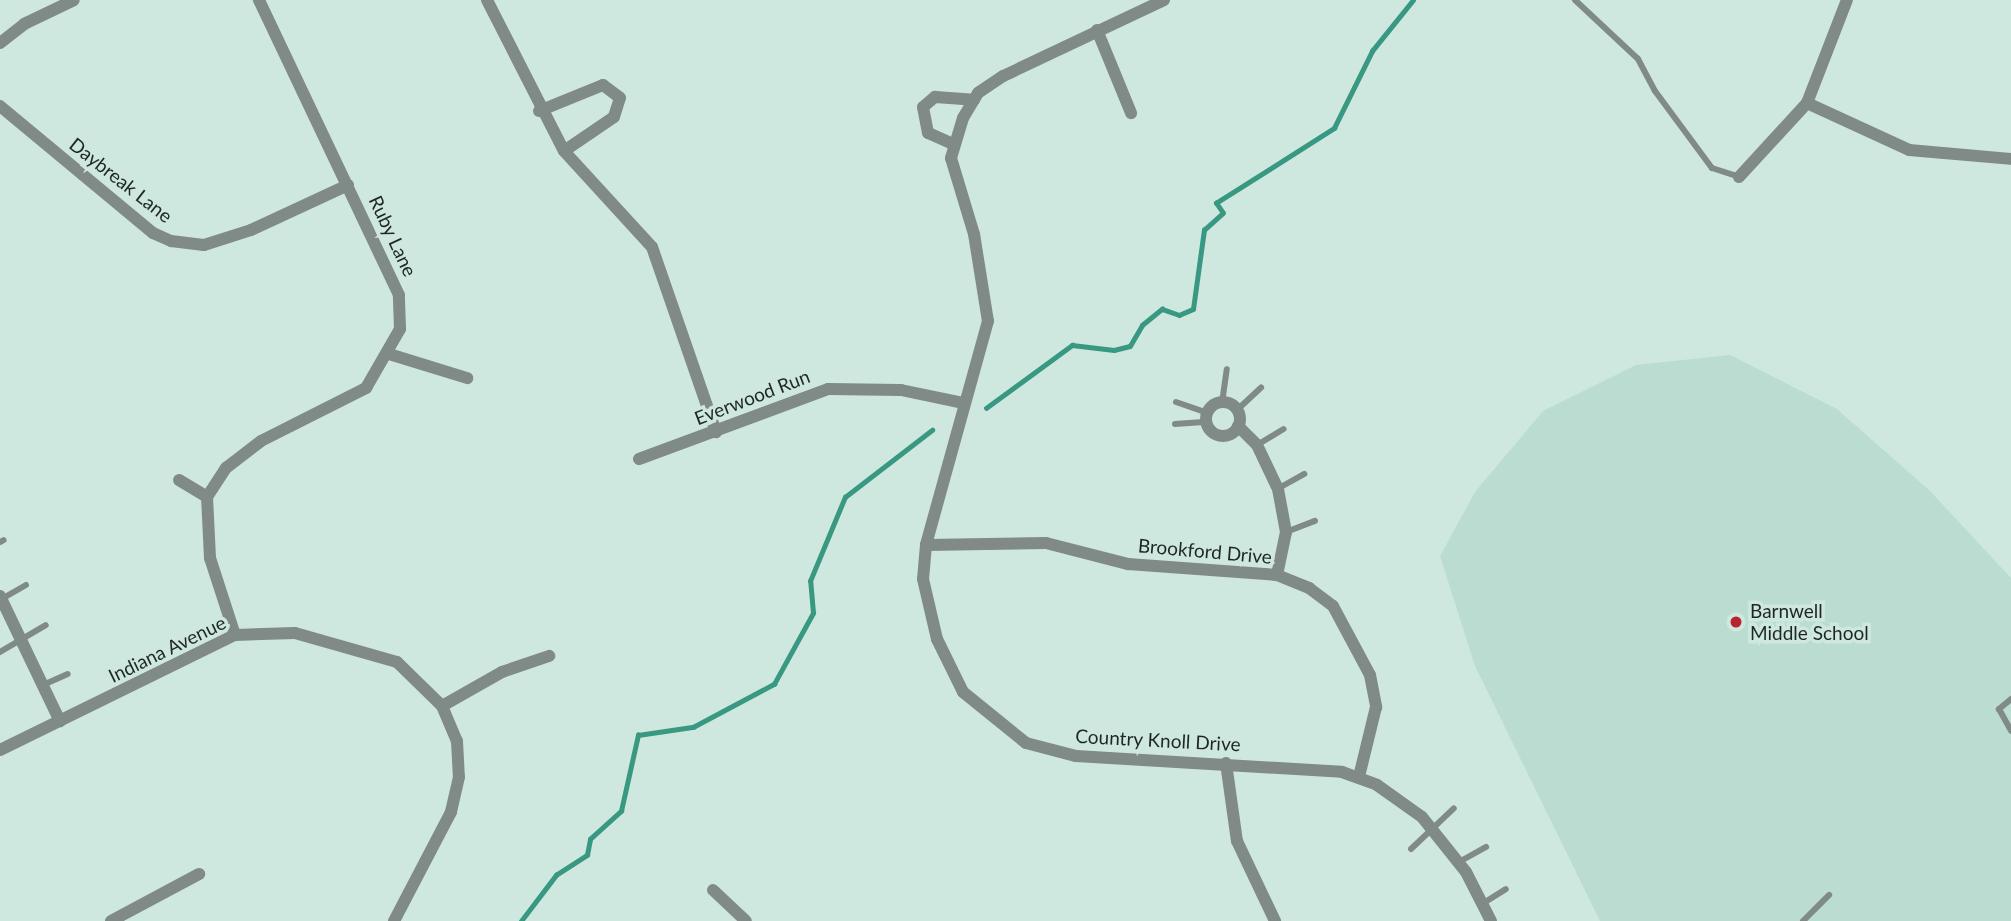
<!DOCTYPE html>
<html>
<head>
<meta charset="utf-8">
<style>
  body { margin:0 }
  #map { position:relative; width:2011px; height:921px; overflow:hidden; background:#cfe8df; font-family:Lato,sans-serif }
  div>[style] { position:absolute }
  .built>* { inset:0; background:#bbdcd1 }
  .stream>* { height:4.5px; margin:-2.25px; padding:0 2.25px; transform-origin:2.25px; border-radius:2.25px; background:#389881 }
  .service>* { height:6px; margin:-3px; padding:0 3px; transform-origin:3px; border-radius:3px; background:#808a87 }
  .minor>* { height:12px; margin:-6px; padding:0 6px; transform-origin:6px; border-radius:6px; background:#808a87 }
  .minor>.ring { margin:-6px; padding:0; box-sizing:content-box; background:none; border:12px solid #808a87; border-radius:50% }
  .dots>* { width:19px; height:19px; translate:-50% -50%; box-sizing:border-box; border:4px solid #cfe8df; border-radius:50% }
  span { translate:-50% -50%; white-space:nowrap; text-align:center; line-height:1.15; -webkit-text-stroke:7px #cfe8df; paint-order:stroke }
  .street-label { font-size:19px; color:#1e2725 }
  .poi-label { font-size:19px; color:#1e2725 }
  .left { translate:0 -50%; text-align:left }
</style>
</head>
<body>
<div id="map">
  <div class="built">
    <i style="clip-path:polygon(1730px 355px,1837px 409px,1930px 491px,2011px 578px,2011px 921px,1600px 921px,1475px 666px,1440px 556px,1475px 492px,1543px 411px,1636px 365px)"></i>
  </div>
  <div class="stream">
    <i style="left:986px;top:408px;width:107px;rotate:-36.2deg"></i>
    <i style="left:1072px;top:345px;width:42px;rotate:6.8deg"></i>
    <i style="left:1114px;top:350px;width:16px;rotate:-14deg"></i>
    <i style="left:1130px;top:346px;width:24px;rotate:-60deg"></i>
    <i style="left:1142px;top:325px;width:26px;rotate:-39deg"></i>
    <i style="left:1162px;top:309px;width:18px;rotate:19deg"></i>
    <i style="left:1179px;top:315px;width:15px;rotate:-23deg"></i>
    <i style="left:1193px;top:309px;width:80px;rotate:-82.1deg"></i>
    <i style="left:1204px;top:230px;width:25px;rotate:-42deg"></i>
    <i style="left:1223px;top:213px;width:12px;rotate:-125deg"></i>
    <i style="left:1216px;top:203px;width:140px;rotate:-32.4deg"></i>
    <i style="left:1334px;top:128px;width:86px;rotate:-63.7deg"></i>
    <i style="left:1372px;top:51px;width:65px;rotate:-51.2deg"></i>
    <i style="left:521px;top:921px;width:58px;rotate:-52.7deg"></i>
    <i style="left:556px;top:875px;width:37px;rotate:-33deg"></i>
    <i style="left:587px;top:855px;width:16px;rotate:-79deg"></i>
    <i style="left:590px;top:839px;width:42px;rotate:-42.1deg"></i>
    <i style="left:621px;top:811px;width:78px;rotate:-77.4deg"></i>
    <i style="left:638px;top:735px;width:56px;rotate:-8.3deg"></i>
    <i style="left:693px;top:727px;width:92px;rotate:-28deg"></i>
    <i style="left:774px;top:684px;width:81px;rotate:-61.2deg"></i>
    <i style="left:813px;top:613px;width:32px;rotate:-95deg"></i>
    <i style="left:810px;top:581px;width:91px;rotate:-67.4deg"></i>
    <i style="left:845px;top:497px;width:110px;rotate:-37.6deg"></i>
  </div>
  <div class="service">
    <i style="left:1575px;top:0;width:86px;rotate:43.1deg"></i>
    <i style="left:1638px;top:59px;width:36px;rotate:62deg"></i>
    <i style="left:1655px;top:91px;width:96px;rotate:53.5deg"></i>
    <i style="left:1712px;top:168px;width:28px;rotate:18deg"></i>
    <i style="left:1176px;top:402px;width:34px;rotate:19deg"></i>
    <i style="left:1222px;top:403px;width:34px;rotate:-82deg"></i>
    <i style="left:1237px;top:410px;width:33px;rotate:-43deg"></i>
    <i style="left:1175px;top:424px;width:32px;rotate:-4deg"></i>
    <i style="left:1257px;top:445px;width:31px;rotate:-31deg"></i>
    <i style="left:1279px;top:488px;width:29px;rotate:-29deg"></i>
    <i style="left:1286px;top:532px;width:31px;rotate:-21deg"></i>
    <i style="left:0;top:542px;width:4px;rotate:-27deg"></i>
    <i style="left:0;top:600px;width:30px;rotate:-30deg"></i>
    <i style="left:0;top:652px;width:53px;rotate:-30.4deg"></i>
    <i style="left:43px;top:685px;width:27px;rotate:-24deg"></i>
    <i style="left:2011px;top:699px;width:16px;rotate:140deg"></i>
    <i style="left:1999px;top:709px;width:25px;rotate:61deg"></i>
    <i style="left:1411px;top:849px;width:59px;rotate:-43.6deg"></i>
    <i style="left:1459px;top:862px;width:31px;rotate:-29deg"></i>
    <i style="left:1482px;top:904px;width:28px;rotate:-32deg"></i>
    <i style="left:1803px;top:921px;width:37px;rotate:-45deg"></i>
  </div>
  <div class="minor">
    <i style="left:487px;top:0;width:169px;rotate:63deg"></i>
    <i style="left:564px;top:151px;width:130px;rotate:47.5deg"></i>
    <i style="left:652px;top:247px;width:196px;rotate:70.9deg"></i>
    <i style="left:1164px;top:0;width:178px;rotate:154.7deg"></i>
    <i style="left:1003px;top:76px;width:30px;rotate:146deg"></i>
    <i style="left:978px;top:93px;width:29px;rotate:121deg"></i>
    <i style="left:963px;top:118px;width:42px;rotate:106.7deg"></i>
    <i style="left:951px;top:158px;width:79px;rotate:73.2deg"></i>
    <i style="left:974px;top:234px;width:88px;rotate:80.9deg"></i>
    <i style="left:988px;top:321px;width:232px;rotate:105.5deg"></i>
    <i style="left:926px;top:545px;width:34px;rotate:95deg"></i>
    <i style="left:923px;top:579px;width:62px;rotate:76.9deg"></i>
    <i style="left:937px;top:639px;width:59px;rotate:63.9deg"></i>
    <i style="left:963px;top:692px;width:81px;rotate:39deg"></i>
    <i style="left:1026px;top:743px;width:52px;rotate:14.6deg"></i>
    <i style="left:1076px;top:756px;width:266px;rotate:3.4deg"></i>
    <i style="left:1342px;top:772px;width:37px;rotate:20deg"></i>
    <i style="left:1377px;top:785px;width:55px;rotate:35.4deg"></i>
    <i style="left:1422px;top:817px;width:70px;rotate:51.3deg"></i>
    <i style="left:1466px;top:872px;width:55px;rotate:63deg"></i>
    <i style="left:1097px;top:30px;width:90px;rotate:67.7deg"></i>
    <i style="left:0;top:43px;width:31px;rotate:-38deg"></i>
    <i style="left:24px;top:24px;width:55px;rotate:-25.6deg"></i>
    <i style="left:1807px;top:103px;width:112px;rotate:24.7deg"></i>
    <i style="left:1909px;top:150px;width:102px;rotate:5deg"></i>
    <i style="left:0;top:106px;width:199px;rotate:39.7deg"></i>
    <i style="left:153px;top:233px;width:20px;rotate:24deg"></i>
    <i style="left:171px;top:241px;width:33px;rotate:7deg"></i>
    <i style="left:204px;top:245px;width:49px;rotate:-17.7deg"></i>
    <i style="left:251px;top:230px;width:107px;rotate:-24.9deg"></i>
    <i style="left:539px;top:111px;width:69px;rotate:-22.1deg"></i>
    <i style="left:603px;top:85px;width:21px;rotate:37deg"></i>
    <i style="left:620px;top:98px;width:20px;rotate:108deg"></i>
    <i style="left:614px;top:117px;width:60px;rotate:145.8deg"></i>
    <i style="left:953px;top:144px;width:27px;rotate:-156deg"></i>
    <i style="left:928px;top:133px;width:26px;rotate:-101deg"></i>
    <i style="left:923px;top:107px;width:16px;rotate:-40deg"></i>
    <i style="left:935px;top:97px;width:39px;rotate:4deg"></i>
    <i style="left:1739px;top:177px;width:100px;rotate:-47.4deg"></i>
    <i style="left:1807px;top:103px;width:110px;rotate:-68.8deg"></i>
    <i style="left:389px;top:354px;width:82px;rotate:17.1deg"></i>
    <i class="ring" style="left:1206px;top:402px;width:22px;height:22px"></i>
    <i style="left:1238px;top:426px;width:27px;rotate:45deg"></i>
    <i style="left:1257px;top:445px;width:49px;rotate:64.5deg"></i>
    <i style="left:1278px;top:489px;width:44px;rotate:79.5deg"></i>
    <i style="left:1286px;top:532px;width:44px;rotate:101.8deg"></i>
    <i style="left:639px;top:459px;width:202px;rotate:-20.3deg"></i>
    <i style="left:828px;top:389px;width:73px;rotate:0.8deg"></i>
    <i style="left:901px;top:390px;width:63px;rotate:11.8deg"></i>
    <i style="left:179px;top:480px;width:33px;rotate:31deg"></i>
    <i style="left:926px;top:545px;width:120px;rotate:-1deg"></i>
    <i style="left:1046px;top:543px;width:85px;rotate:14.4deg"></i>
    <i style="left:1128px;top:564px;width:149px;rotate:4.2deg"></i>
    <i style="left:1277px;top:575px;width:35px;rotate:22deg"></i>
    <i style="left:1309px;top:588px;width:30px;rotate:37deg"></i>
    <i style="left:1333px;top:606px;width:78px;rotate:61.8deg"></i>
    <i style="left:1370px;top:675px;width:33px;rotate:79deg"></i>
    <i style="left:1376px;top:707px;width:72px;rotate:103.7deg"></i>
    <i style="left:0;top:596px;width:139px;rotate:64.4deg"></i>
    <i style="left:235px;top:635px;width:81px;rotate:-108deg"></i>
    <i style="left:210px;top:558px;width:61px;rotate:-92.8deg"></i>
    <i style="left:207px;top:497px;width:35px;rotate:-57deg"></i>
    <i style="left:226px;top:468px;width:44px;rotate:-37.6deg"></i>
    <i style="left:261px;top:441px;width:118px;rotate:-26.8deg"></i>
    <i style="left:366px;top:388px;width:68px;rotate:-60deg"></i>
    <i style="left:400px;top:329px;width:34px;rotate:-92deg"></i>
    <i style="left:399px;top:295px;width:327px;rotate:-115.4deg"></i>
    <i style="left:442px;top:706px;width:69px;rotate:-29.5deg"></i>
    <i style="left:502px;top:672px;width:50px;rotate:-18.8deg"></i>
    <i style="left:0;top:750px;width:262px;rotate:-26.1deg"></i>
    <i style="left:235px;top:635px;width:60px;rotate:-1.9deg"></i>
    <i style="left:295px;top:633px;width:106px;rotate:15.9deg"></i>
    <i style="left:397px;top:662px;width:63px;rotate:44.4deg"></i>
    <i style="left:442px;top:706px;width:38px;rotate:67deg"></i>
    <i style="left:457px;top:741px;width:36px;rotate:87deg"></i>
    <i style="left:459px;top:777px;width:36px;rotate:103deg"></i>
    <i style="left:451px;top:812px;width:123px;rotate:117.6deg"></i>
    <i style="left:1226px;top:763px;width:79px;rotate:82deg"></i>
    <i style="left:1237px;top:841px;width:89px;rotate:64.6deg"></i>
    <i style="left:713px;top:890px;width:45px;rotate:43.2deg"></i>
    <i style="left:111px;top:921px;width:100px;rotate:-28.1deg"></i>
  </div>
  <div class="dots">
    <i style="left:1736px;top:622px;background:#b6252d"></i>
  </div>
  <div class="street-label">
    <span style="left:121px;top:180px;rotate:38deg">Daybreak Lane</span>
    <span style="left:393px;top:236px;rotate:65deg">Ruby Lane</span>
    <span style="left:752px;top:397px;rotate:-21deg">Everwood Run</span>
    <span style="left:1205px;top:551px;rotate:5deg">Brookford Drive</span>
    <span style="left:167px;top:649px;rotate:-26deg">Indiana Avenue</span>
    <span style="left:1158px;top:740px;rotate:3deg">Country Knoll Drive</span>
  </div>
  <div class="poi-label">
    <span class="left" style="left:1750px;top:622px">Barnwell<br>Middle School</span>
  </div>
</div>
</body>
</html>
